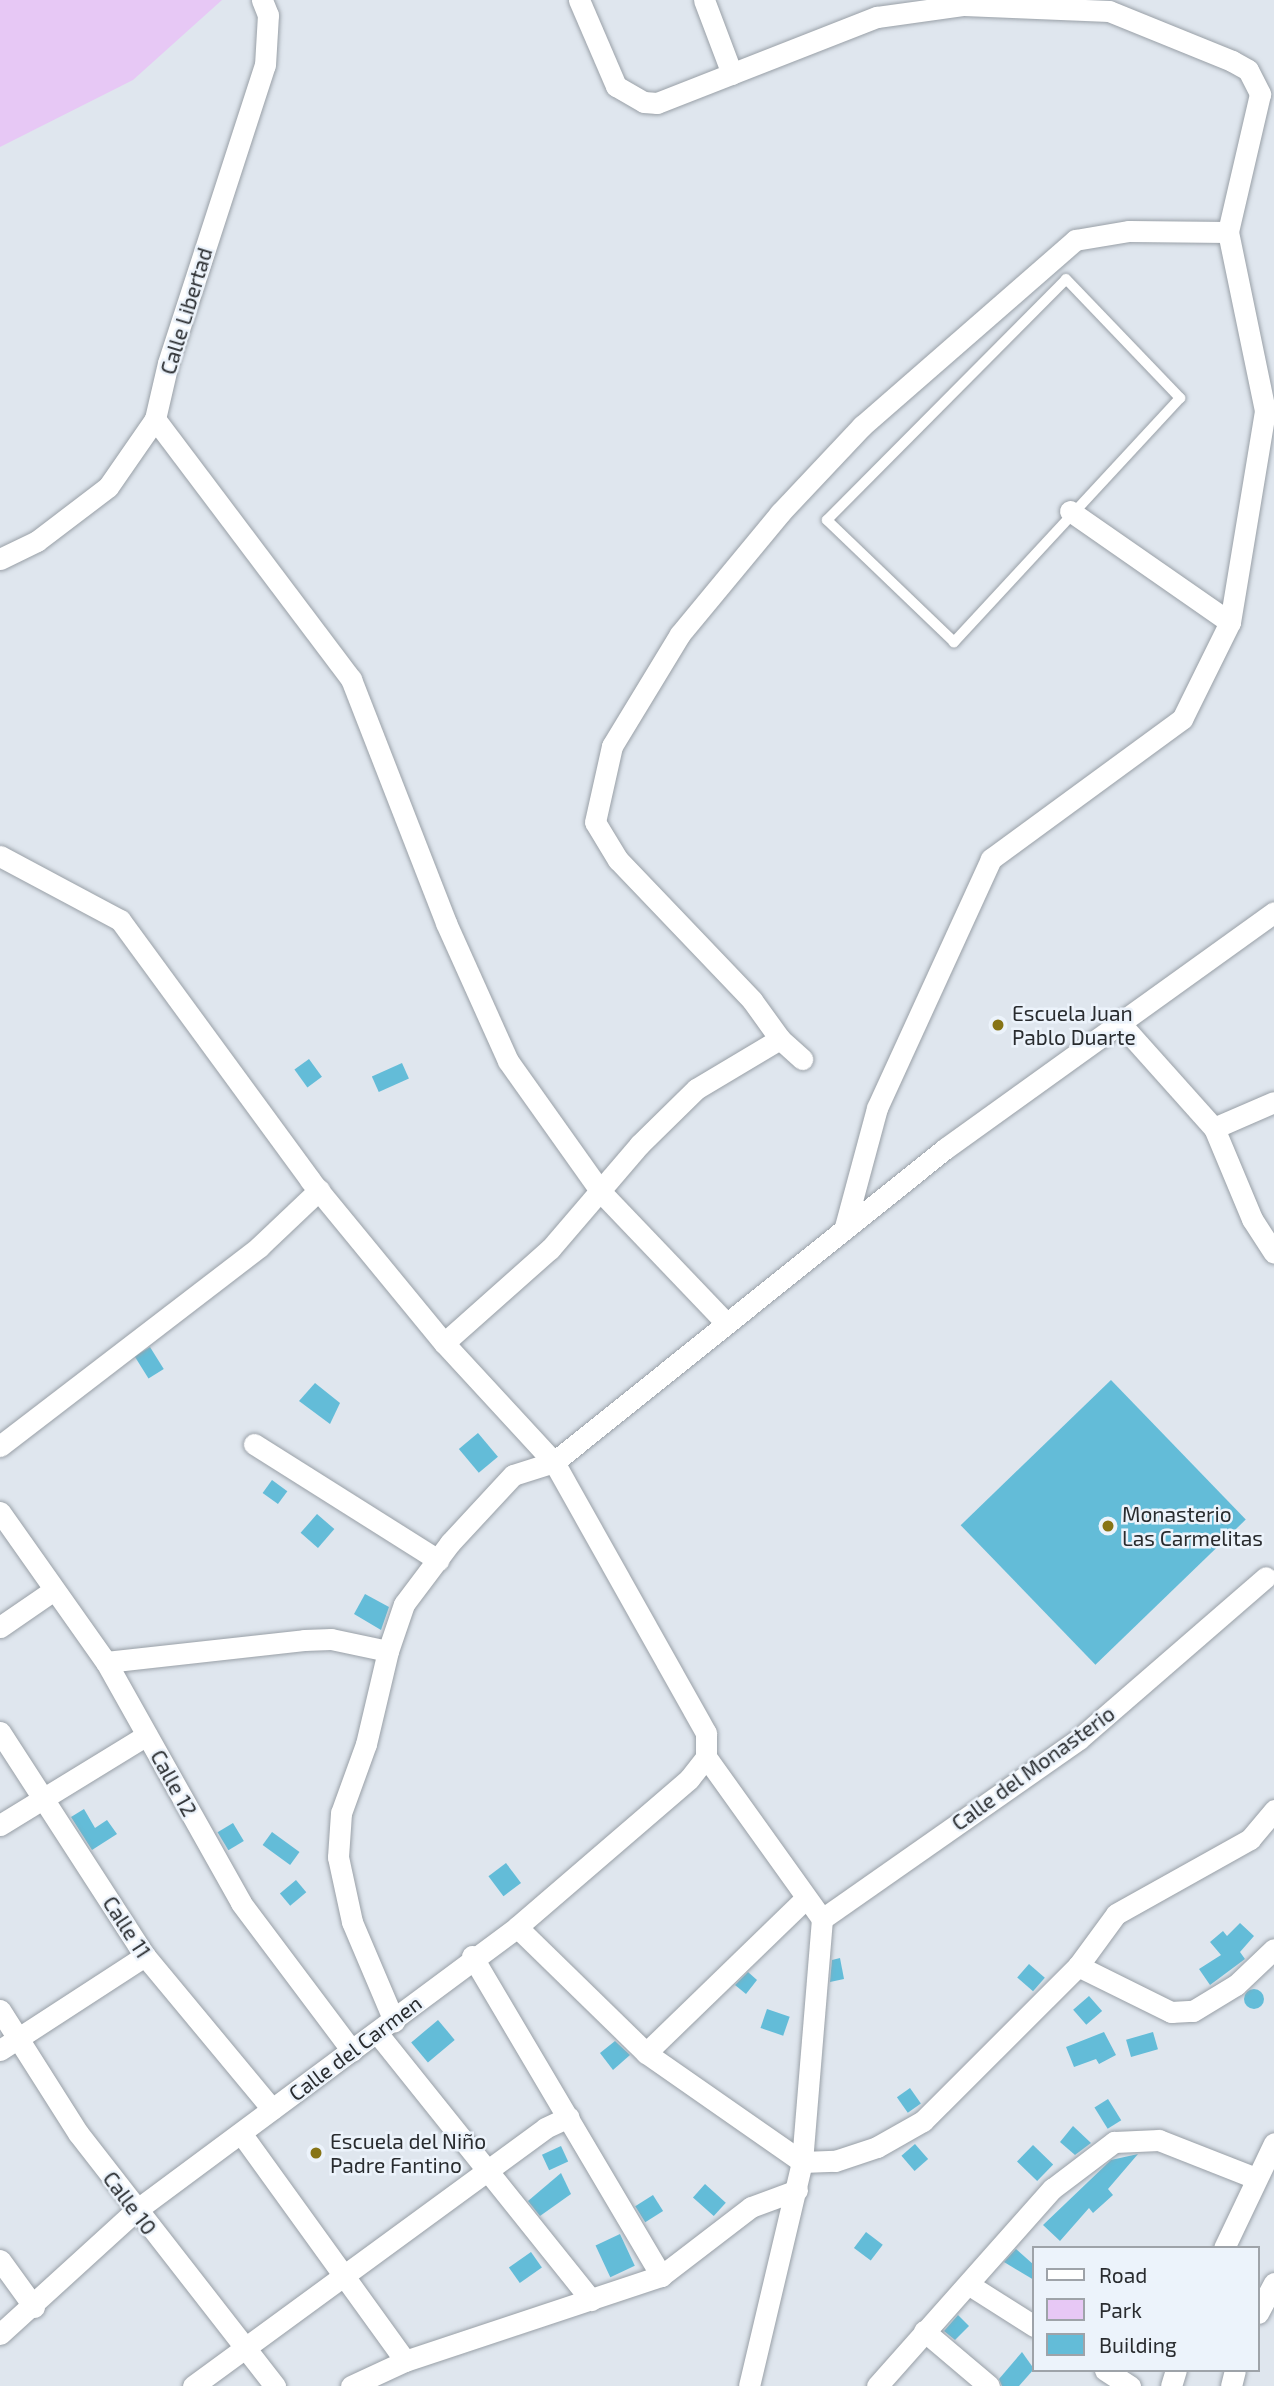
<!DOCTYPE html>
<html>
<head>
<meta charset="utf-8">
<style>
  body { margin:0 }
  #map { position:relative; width:1274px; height:2386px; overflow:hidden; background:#dfe6ee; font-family:"Exo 2",sans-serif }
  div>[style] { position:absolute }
  .green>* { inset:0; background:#e7c8f5 }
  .building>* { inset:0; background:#63bcd8; transform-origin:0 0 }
  .round { border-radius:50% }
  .roads { filter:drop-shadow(0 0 2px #99a0a7) drop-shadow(0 0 2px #99a0a7) }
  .lane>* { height:10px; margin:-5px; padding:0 5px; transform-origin:5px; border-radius:5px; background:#fff }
  .street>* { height:21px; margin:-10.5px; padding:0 10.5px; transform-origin:10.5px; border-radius:10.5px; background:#fff }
  .dots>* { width:19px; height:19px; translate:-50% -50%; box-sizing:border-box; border:4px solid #ecf3fb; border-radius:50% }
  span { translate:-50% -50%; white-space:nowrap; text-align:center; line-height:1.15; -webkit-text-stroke:5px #ecf3fb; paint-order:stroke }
  .street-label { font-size:21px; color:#292c2f }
  .poi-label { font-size:21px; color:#292c2f }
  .left { translate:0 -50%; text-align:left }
  .legend { position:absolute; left:1032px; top:2246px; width:228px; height:126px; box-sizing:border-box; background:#ecf3fb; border:2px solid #9ea3a9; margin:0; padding:9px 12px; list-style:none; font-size:21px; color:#292c2f }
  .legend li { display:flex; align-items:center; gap:14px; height:35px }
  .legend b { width:35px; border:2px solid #9ea3a9 }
</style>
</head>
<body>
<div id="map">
  <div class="green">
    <i style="clip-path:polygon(0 0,222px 0,133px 80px,0 147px)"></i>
  </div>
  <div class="building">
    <i style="left:309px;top:1059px;width:22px;height:18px;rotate:54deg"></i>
    <i style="left:402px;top:1063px;width:17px;height:33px;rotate:66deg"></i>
    <i style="left:150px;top:1347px;width:26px;height:18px;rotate:58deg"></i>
    <i style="left:1111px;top:1380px;width:194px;height:209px;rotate:46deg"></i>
    <i style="clip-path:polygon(315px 1383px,340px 1403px,330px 1424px,299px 1401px)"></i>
    <i style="left:478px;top:1433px;width:31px;height:25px;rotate:50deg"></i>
    <i style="left:272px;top:1480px;width:19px;height:16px;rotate:36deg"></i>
    <i style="left:317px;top:1514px;width:23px;height:25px;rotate:41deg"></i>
    <i style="clip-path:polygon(365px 1594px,389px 1607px,381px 1630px,354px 1614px)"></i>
    <i style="clip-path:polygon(84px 1809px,95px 1828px,107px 1820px,117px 1834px,92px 1850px,71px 1817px)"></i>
    <i style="left:233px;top:1823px;width:21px;height:18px;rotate:59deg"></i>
    <i style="left:272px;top:1832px;width:34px;height:16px;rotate:36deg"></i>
    <i style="left:506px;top:1863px;width:25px;height:22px;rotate:53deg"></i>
    <i style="left:296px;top:1880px;width:16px;height:21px;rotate:50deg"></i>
    <i style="clip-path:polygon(1240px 1923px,1254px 1936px,1240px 1952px,1245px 1959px,1210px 1985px,1199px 1969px,1221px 1955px,1210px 1942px,1223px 1931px,1227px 1936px)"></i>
    <i style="clip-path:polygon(840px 1958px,844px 1979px,830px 1982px,832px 1960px)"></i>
    <i style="left:1029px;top:1964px;width:21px;height:18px;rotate:41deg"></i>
    <i style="clip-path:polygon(748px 1972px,757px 1980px,746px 1994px,735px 1985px)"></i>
    <i class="round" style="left:1244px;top:1989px;width:20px;height:20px"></i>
    <i style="left:1089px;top:1996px;width:20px;height:21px;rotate:49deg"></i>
    <i style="left:767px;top:2009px;width:24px;height:20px;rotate:19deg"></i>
    <i style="left:438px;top:2020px;width:26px;height:35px;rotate:50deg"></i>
    <i style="clip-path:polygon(1104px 2032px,1116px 2055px,1099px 2064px,1096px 2059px,1074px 2067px,1066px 2047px)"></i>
    <i style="left:1153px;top:2032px;width:18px;height:28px;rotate:74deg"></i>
    <i style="clip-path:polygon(615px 2041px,630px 2055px,613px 2070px,600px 2053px)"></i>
    <i style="left:910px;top:2088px;width:19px;height:16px;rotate:55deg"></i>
    <i style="left:1108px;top:2099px;width:25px;height:16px;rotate:58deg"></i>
    <i style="clip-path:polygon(1073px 2126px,1091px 2143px,1075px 2155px,1060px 2142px)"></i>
    <i style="left:915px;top:2144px;width:20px;height:18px;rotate:49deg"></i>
    <i style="left:1033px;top:2145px;width:28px;height:23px;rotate:44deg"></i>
    <i style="left:561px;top:2146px;width:17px;height:21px;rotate:65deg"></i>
    <i style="clip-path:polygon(1138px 2154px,1108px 2189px,1113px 2195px,1093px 2213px,1089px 2208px,1060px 2241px,1043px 2225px,1111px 2160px)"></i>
    <i style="clip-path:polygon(561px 2173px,571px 2194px,540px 2216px,528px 2201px)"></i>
    <i style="left:705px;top:2184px;width:28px;height:18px;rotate:42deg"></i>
    <i style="left:653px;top:2195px;width:19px;height:21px;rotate:58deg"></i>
    <i style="left:866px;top:2232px;width:21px;height:20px;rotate:37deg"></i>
    <i style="left:620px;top:2234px;width:35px;height:27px;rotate:65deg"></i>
    <i style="clip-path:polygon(1016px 2249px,1034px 2265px,1034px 2280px,1004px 2262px)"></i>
    <i style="left:531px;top:2252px;width:19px;height:27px;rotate:55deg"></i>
    <i style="clip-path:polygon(958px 2315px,969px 2326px,955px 2340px,944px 2331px)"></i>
    <i style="clip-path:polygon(1022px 2352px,1034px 2369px,1019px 2386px,1002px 2386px,999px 2379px)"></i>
  </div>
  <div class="roads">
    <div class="lane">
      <i style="left:1066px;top:279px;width:165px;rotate:46.2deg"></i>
      <i style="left:1180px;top:398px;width:333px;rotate:132.8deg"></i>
      <i style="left:954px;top:642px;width:176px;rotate:-136.2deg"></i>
      <i style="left:827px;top:520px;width:339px;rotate:-45.2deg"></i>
    </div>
    <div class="street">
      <i style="left:579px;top:0;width:94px;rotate:66.7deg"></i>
      <i style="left:616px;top:86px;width:32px;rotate:30deg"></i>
      <i style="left:644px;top:102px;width:13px;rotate:4deg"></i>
      <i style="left:657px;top:103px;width:236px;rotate:-21.4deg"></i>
      <i style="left:877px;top:17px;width:88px;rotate:-7.9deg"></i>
      <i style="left:964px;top:5px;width:145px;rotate:2.4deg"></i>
      <i style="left:1109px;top:11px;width:133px;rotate:22.1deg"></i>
      <i style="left:1232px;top:61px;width:18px;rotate:29deg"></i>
      <i style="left:1248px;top:70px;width:27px;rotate:63deg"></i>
      <i style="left:1260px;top:94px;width:142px;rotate:103.1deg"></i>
      <i style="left:1228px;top:232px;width:183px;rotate:78.3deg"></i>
      <i style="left:1265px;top:411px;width:214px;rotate:99.4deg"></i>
      <i style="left:1230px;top:622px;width:108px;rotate:116.3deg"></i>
      <i style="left:1182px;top:719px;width:237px;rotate:143.8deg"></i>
      <i style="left:991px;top:859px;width:274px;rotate:114.6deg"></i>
      <i style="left:877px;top:1108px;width:123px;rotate:105.1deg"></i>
      <i style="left:704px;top:0;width:79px;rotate:69.3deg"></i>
      <i style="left:155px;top:419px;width:326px;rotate:53deg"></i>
      <i style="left:351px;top:679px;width:262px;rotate:68.7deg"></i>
      <i style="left:446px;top:923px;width:151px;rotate:65.8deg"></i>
      <i style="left:508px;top:1061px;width:161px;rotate:54.6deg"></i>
      <i style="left:601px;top:1192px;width:181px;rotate:46.3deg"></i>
      <i style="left:1070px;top:511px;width:195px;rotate:34.8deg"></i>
      <i style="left:0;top:559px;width:41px;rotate:-25.9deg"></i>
      <i style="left:37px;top:541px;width:89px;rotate:-37.3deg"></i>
      <i style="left:108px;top:487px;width:83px;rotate:-55.3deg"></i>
      <i style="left:155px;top:419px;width:57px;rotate:-76.9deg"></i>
      <i style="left:168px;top:363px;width:313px;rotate:-72deg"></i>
      <i style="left:265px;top:65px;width:50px;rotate:-86.6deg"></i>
      <i style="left:268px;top:15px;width:16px;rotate:-112deg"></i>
      <i style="left:0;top:856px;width:136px;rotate:28.1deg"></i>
      <i style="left:120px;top:920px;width:322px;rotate:53.8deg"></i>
      <i style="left:310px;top:1180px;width:211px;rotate:50.6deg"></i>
      <i style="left:444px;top:1343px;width:162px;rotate:47.3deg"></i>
      <i style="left:554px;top:1462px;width:43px;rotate:162.4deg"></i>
      <i style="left:513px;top:1475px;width:93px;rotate:132.8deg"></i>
      <i style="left:450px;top:1543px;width:76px;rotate:127deg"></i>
      <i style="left:404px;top:1604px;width:50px;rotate:108.8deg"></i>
      <i style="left:388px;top:1651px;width:96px;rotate:103.3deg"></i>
      <i style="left:366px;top:1744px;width:73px;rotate:109.9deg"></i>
      <i style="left:341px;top:1813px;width:44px;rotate:93.9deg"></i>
      <i style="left:338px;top:1857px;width:66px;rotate:77.8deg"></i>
      <i style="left:352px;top:1922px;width:108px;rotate:67deg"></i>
      <i style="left:1120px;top:1023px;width:141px;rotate:48.2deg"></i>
      <i style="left:1214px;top:1128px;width:99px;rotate:67.3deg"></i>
      <i style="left:1252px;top:1219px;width:40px;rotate:57.1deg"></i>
      <i style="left:780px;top:1039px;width:30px;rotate:42deg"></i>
      <i style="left:1214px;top:1128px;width:65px;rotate:-23.4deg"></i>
      <i style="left:444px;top:1343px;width:142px;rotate:-41.6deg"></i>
      <i style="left:550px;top:1249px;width:137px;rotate:-49.4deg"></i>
      <i style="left:639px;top:1145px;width:80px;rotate:-44.5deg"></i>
      <i style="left:696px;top:1089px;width:98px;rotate:-30.8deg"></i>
      <i style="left:780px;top:1039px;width:48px;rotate:-125.7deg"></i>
      <i style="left:752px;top:1000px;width:194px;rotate:-133.7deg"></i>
      <i style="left:618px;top:860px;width:44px;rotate:-121.2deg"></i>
      <i style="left:595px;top:822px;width:78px;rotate:-77.4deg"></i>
      <i style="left:612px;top:746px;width:131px;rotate:-58.7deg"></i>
      <i style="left:680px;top:634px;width:157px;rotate:-50.4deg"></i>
      <i style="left:780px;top:513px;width:120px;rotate:-46.7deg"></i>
      <i style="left:862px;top:426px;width:283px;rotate:-41.1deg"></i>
      <i style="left:1075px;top:240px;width:55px;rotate:-9.5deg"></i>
      <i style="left:1129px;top:231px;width:99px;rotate:0.6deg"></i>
      <i style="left:254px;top:1444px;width:218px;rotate:32.2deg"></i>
      <i style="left:0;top:1446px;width:327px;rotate:-37.5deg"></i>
      <i style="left:259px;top:1247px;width:83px;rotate:-43.5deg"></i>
      <i style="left:0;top:1512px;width:184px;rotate:54.8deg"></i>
      <i style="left:106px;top:1662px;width:276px;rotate:60.7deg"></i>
      <i style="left:241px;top:1903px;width:185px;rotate:53.1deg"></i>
      <i style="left:0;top:1627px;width:62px;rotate:-34.5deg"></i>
      <i style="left:106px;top:1662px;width:199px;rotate:-6.3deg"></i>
      <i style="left:304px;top:1640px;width:27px;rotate:-2deg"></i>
      <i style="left:331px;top:1639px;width:58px;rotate:11.9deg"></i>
      <i style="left:0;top:1732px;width:267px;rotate:57.1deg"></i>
      <i style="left:145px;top:1956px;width:199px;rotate:50.3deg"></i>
      <i style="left:0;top:1825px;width:172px;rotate:-31.5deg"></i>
      <i style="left:822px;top:1919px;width:314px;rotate:-35deg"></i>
      <i style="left:1079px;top:1739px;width:247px;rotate:-40.9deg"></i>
      <i style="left:517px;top:1927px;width:180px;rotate:44.3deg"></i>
      <i style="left:646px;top:2053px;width:190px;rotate:34.9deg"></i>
      <i style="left:802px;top:2162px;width:33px;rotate:-2deg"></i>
      <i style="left:835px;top:2161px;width:44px;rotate:-18.4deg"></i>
      <i style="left:877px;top:2147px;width:53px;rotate:-29.5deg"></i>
      <i style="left:923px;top:2121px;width:219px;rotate:-45deg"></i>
      <i style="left:1078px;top:1966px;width:64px;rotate:-53.8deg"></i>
      <i style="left:1116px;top:1914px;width:154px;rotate:-29.2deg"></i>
      <i style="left:1250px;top:1839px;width:38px;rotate:-50deg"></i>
      <i style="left:472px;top:1956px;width:372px;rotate:59.4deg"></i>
      <i style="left:1078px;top:1966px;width:104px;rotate:26.3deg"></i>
      <i style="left:1171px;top:2012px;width:22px;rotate:-3deg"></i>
      <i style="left:1193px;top:2011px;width:50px;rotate:-31.2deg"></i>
      <i style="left:1236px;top:1985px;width:52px;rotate:-43.5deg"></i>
      <i style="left:0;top:2010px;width:146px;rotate:57.6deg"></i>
      <i style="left:78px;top:2133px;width:321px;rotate:52.1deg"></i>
      <i style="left:378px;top:2034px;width:341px;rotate:51.3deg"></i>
      <i style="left:0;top:2050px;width:173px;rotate:-33deg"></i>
      <i style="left:646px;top:2053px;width:221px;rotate:-44.1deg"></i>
      <i style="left:243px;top:2136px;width:277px;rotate:54.2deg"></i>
      <i style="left:1224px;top:2248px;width:116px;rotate:-64.5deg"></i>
      <i style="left:0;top:2260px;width:58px;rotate:54.1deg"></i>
      <i style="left:971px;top:2286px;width:75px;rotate:32.4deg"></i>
      <i style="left:1258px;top:2313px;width:34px;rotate:-62deg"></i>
      <i style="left:924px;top:2331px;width:85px;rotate:40.2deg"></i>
      <i style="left:0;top:2334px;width:183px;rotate:-42.3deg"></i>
      <i style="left:135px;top:2211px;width:476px;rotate:-36.6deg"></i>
      <i style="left:517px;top:1927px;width:227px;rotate:-40.7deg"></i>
      <i style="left:689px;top:1779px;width:28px;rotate:-52deg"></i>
      <i style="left:1105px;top:2370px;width:30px;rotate:33deg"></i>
      <i style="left:193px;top:2386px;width:436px;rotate:-36.2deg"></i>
      <i style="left:545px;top:2128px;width:26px;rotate:-25deg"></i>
      <i style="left:351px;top:2386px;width:60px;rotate:-24.8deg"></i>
      <i style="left:405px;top:2361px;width:270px;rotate:-18.4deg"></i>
      <i style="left:661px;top:2276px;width:113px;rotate:-37.5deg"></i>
      <i style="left:751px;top:2207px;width:49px;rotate:-20.3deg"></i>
      <i style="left:749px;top:2386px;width:230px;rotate:-76.7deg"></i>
      <i style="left:802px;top:2162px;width:244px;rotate:-85.3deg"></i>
      <i style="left:822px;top:1919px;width:199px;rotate:-125.6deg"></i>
      <i style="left:706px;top:1757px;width:24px;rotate:-90deg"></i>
      <i style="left:706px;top:1733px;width:311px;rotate:-119.3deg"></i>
      <i style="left:554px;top:1462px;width:502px;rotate:-38.7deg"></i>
      <i style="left:946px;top:1148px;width:404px;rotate:-35.7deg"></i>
      <i style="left:877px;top:2386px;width:264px;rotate:-48.4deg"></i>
      <i style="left:1052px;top:2189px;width:78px;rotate:-37.2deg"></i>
      <i style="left:1114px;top:2142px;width:45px;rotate:-2.5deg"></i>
      <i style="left:1159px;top:2140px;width:101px;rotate:21.5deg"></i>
      <i style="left:1171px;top:2386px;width:17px;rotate:-73deg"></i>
      <i style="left:1231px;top:2386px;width:16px;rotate:-76deg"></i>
    </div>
  </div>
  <div class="dots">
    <i style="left:998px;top:1025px;background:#877416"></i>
    <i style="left:1108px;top:1526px;background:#877416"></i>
    <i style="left:316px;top:2153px;background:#877416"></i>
  </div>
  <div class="street-label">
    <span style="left:186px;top:311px;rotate:-73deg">Calle Libertad</span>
    <span style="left:1033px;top:1768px;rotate:-36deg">Calle del Monasterio</span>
    <span style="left:174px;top:1783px;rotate:61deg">Calle 12</span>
    <span style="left:127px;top:1927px;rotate:57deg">Calle 11</span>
    <span style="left:355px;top:2048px;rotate:-37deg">Calle del Carmen</span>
    <span style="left:130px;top:2203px;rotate:53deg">Calle 10</span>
  </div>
  <div class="poi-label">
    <span class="left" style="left:1012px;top:1025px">Escuela Juan<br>Pablo Duarte</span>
    <span class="left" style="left:1122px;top:1526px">Monasterio<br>Las Carmelitas</span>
    <span class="left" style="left:330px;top:2153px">Escuela del Niño<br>Padre Fantino</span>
  </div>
  <ul class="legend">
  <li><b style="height:9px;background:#fff"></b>Road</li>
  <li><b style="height:19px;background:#e7c8f5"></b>Park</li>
  <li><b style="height:19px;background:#63bcd8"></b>Building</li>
  </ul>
</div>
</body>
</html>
